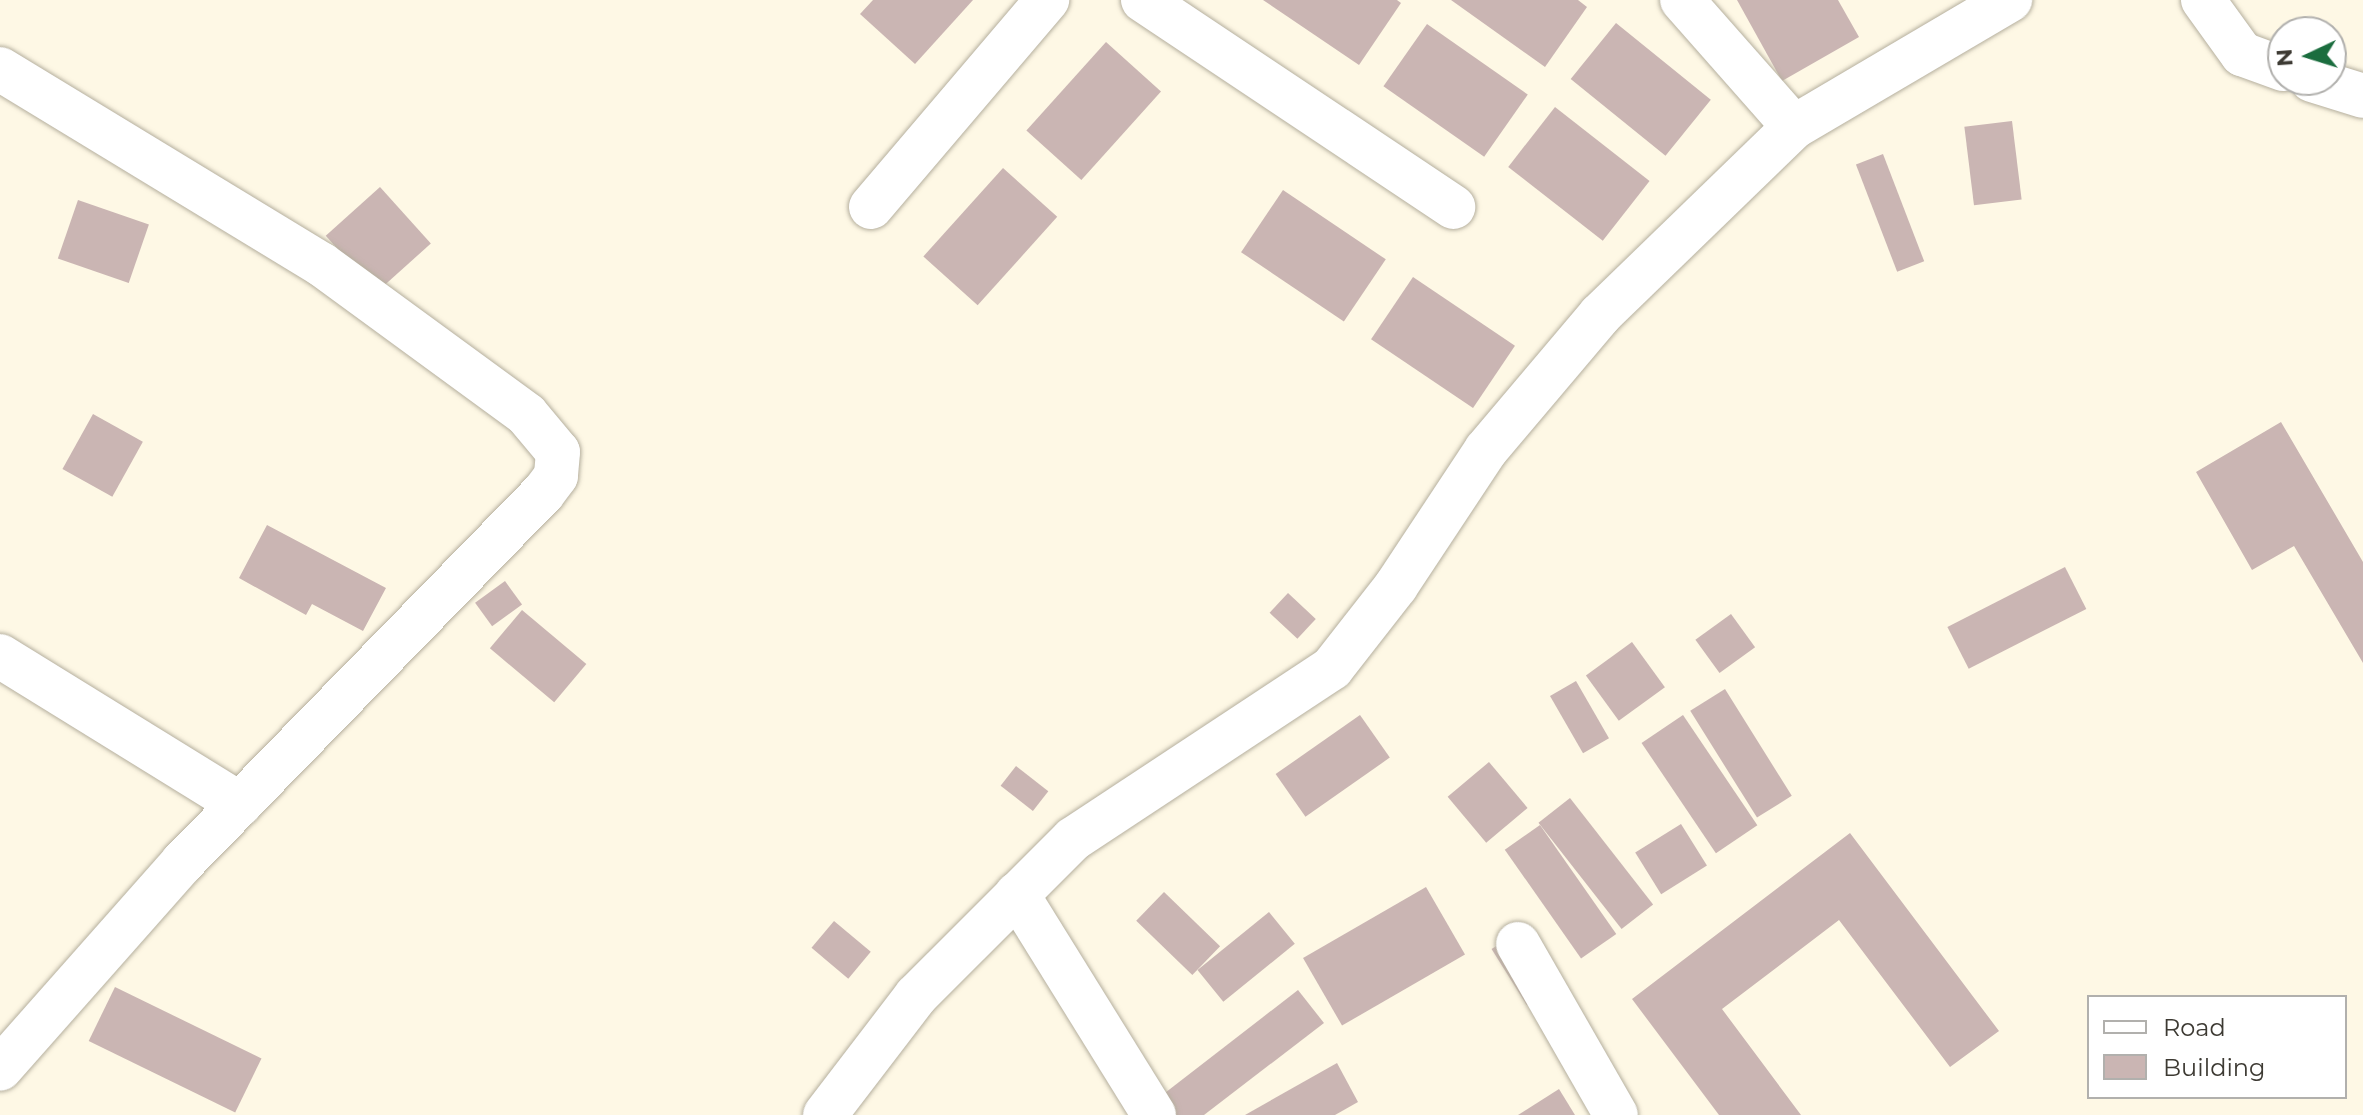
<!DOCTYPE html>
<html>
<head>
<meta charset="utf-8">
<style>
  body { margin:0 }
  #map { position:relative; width:2363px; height:1115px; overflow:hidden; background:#fef8e5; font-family:Montserrat,sans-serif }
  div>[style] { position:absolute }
  .building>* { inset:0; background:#cab5b3; transform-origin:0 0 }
  .roads { filter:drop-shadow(0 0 2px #b5af9e) drop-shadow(0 0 2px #b5af9e) }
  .street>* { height:44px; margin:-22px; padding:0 22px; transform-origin:22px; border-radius:22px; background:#fff }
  span { translate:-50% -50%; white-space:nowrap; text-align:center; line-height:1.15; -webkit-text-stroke:8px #fff; paint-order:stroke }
  .legend { position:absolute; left:2087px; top:995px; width:260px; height:104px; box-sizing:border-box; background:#fff; border:2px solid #b1b0ad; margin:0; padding:10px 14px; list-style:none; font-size:24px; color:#3d3a33 }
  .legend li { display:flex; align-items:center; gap:16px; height:40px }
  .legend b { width:40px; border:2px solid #b1b0ad }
  .north { position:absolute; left:2267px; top:16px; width:80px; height:80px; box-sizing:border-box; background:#fff; border:2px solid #b1b0ad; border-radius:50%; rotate:266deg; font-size:22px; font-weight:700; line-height:32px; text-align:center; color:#3d3a33 }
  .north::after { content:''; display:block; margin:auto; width:28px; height:36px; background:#1b6d3e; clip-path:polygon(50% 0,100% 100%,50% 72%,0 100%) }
</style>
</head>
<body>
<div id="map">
  <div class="building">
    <i style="clip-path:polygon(873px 0,973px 0,915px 64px,860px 14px)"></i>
    <i style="clip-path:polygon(1263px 0,1397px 0,1401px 3px,1359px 65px)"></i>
    <i style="clip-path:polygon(1451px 0,1578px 0,1587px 7px,1545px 67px)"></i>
    <i style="clip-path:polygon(1737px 0,1838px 0,1859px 37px,1782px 81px)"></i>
    <i style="left:1616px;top:23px;width:122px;height:72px;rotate:39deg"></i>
    <i style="left:1427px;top:24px;width:123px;height:76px;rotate:35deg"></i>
    <i style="left:1106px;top:42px;width:74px;height:119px;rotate:42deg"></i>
    <i style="left:1555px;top:107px;width:120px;height:76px;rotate:38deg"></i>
    <i style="left:2012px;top:121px;width:79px;height:48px;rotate:83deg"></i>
    <i style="left:1883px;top:154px;width:115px;height:29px;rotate:69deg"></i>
    <i style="left:1003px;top:168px;width:73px;height:119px;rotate:42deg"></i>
    <i style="left:380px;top:187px;width:76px;height:73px;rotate:48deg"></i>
    <i style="left:1283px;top:190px;width:124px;height:75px;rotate:34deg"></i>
    <i style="left:78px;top:200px;width:75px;height:62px;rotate:19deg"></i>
    <i style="left:1413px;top:277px;width:123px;height:75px;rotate:34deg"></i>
    <i style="left:93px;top:414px;width:57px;height:63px;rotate:29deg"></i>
    <i style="clip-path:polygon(2281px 422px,2363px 562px,2363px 663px,2294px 546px,2252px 570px,2196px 472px)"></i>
    <i style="clip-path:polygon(267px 525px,386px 588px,363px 631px,312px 604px,306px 615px,239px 578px)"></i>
    <i style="left:2065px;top:567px;width:47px;height:132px;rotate:63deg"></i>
    <i style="left:505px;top:581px;width:29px;height:37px;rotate:54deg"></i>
    <i style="left:1288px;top:593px;width:38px;height:27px;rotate:43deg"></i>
    <i style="left:522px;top:610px;width:84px;height:50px;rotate:40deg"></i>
    <i style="left:1731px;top:614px;width:41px;height:44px;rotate:54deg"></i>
    <i style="left:1632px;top:642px;width:56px;height:57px;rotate:54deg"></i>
    <i style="left:1576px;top:681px;width:66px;height:30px;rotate:60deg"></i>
    <i style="left:1725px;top:689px;width:126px;height:41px;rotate:58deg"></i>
    <i style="left:1360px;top:715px;width:52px;height:103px;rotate:55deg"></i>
    <i style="left:1683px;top:715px;width:133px;height:50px;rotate:56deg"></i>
    <i style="left:1489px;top:762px;width:60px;height:54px;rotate:50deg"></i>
    <i style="left:1016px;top:766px;width:41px;height:25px;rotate:38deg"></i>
    <i style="left:1570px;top:798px;width:135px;height:40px;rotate:52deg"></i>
    <i style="left:1681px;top:824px;width:49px;height:54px;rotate:58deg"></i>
    <i style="left:1540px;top:825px;width:133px;height:43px;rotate:55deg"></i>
    <i style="clip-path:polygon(1850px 833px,1999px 1031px,1950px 1067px,1839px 920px,1722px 1009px,1801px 1115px,1719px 1115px,1632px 999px)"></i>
    <i style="left:1426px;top:887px;width:78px;height:142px;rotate:60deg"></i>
    <i style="left:1164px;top:892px;width:78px;height:40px;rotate:44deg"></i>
    <i style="left:1269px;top:912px;width:41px;height:92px;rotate:51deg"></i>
    <i style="left:834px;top:921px;width:48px;height:35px;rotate:40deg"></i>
    <i style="left:1506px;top:940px;width:66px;height:17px;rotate:58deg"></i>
    <i style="left:115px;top:987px;width:163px;height:60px;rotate:26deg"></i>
    <i style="clip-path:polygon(1298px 990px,1324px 1023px,1204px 1115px,1176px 1115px,1161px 1096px)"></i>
    <i style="clip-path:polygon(1337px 1063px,1358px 1102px,1335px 1115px,1245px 1115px)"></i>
    <i style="clip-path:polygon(1559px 1089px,1575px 1115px,1518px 1115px)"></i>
  </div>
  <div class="roads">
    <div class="street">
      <i style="left:1143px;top:0;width:373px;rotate:33.7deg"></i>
      <i style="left:1682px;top:0;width:169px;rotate:48.6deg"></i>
      <i style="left:2203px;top:0;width:67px;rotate:54.2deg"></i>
      <i style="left:2242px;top:54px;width:44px;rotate:20.1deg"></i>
      <i style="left:0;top:69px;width:376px;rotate:31.3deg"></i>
      <i style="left:321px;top:264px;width:255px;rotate:36.2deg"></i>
      <i style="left:527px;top:415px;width:48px;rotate:50deg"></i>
      <i style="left:558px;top:452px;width:24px;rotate:95deg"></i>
      <i style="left:556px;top:476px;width:21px;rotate:127deg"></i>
      <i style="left:543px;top:493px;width:516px;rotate:134.29deg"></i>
      <i style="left:183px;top:862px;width:276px;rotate:131.5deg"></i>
      <i style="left:2312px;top:80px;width:53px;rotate:17.4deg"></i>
      <i style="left:871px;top:207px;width:272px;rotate:-49.6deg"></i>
      <i style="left:0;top:656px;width:282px;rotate:31.7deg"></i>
      <i style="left:1017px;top:894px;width:260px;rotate:58.2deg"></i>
      <i style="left:1518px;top:944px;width:197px;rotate:60.2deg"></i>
      <i style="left:825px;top:1115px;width:150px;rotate:-52.6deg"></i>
      <i style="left:916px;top:996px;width:222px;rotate:-45deg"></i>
      <i style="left:1073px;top:839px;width:310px;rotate:-33.4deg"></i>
      <i style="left:1332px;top:668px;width:104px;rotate:-52deg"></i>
      <i style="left:1396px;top:586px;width:163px;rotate:-56.5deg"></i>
      <i style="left:1486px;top:450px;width:177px;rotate:-49.8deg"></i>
      <i style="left:1600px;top:315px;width:270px;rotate:-44.1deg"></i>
      <i style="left:1794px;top:127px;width:251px;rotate:-30.5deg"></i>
    </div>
  </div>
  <ul class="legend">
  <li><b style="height:10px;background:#fff"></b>Road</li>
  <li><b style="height:22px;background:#cab5b3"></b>Building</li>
  </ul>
  <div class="north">N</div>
</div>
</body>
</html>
